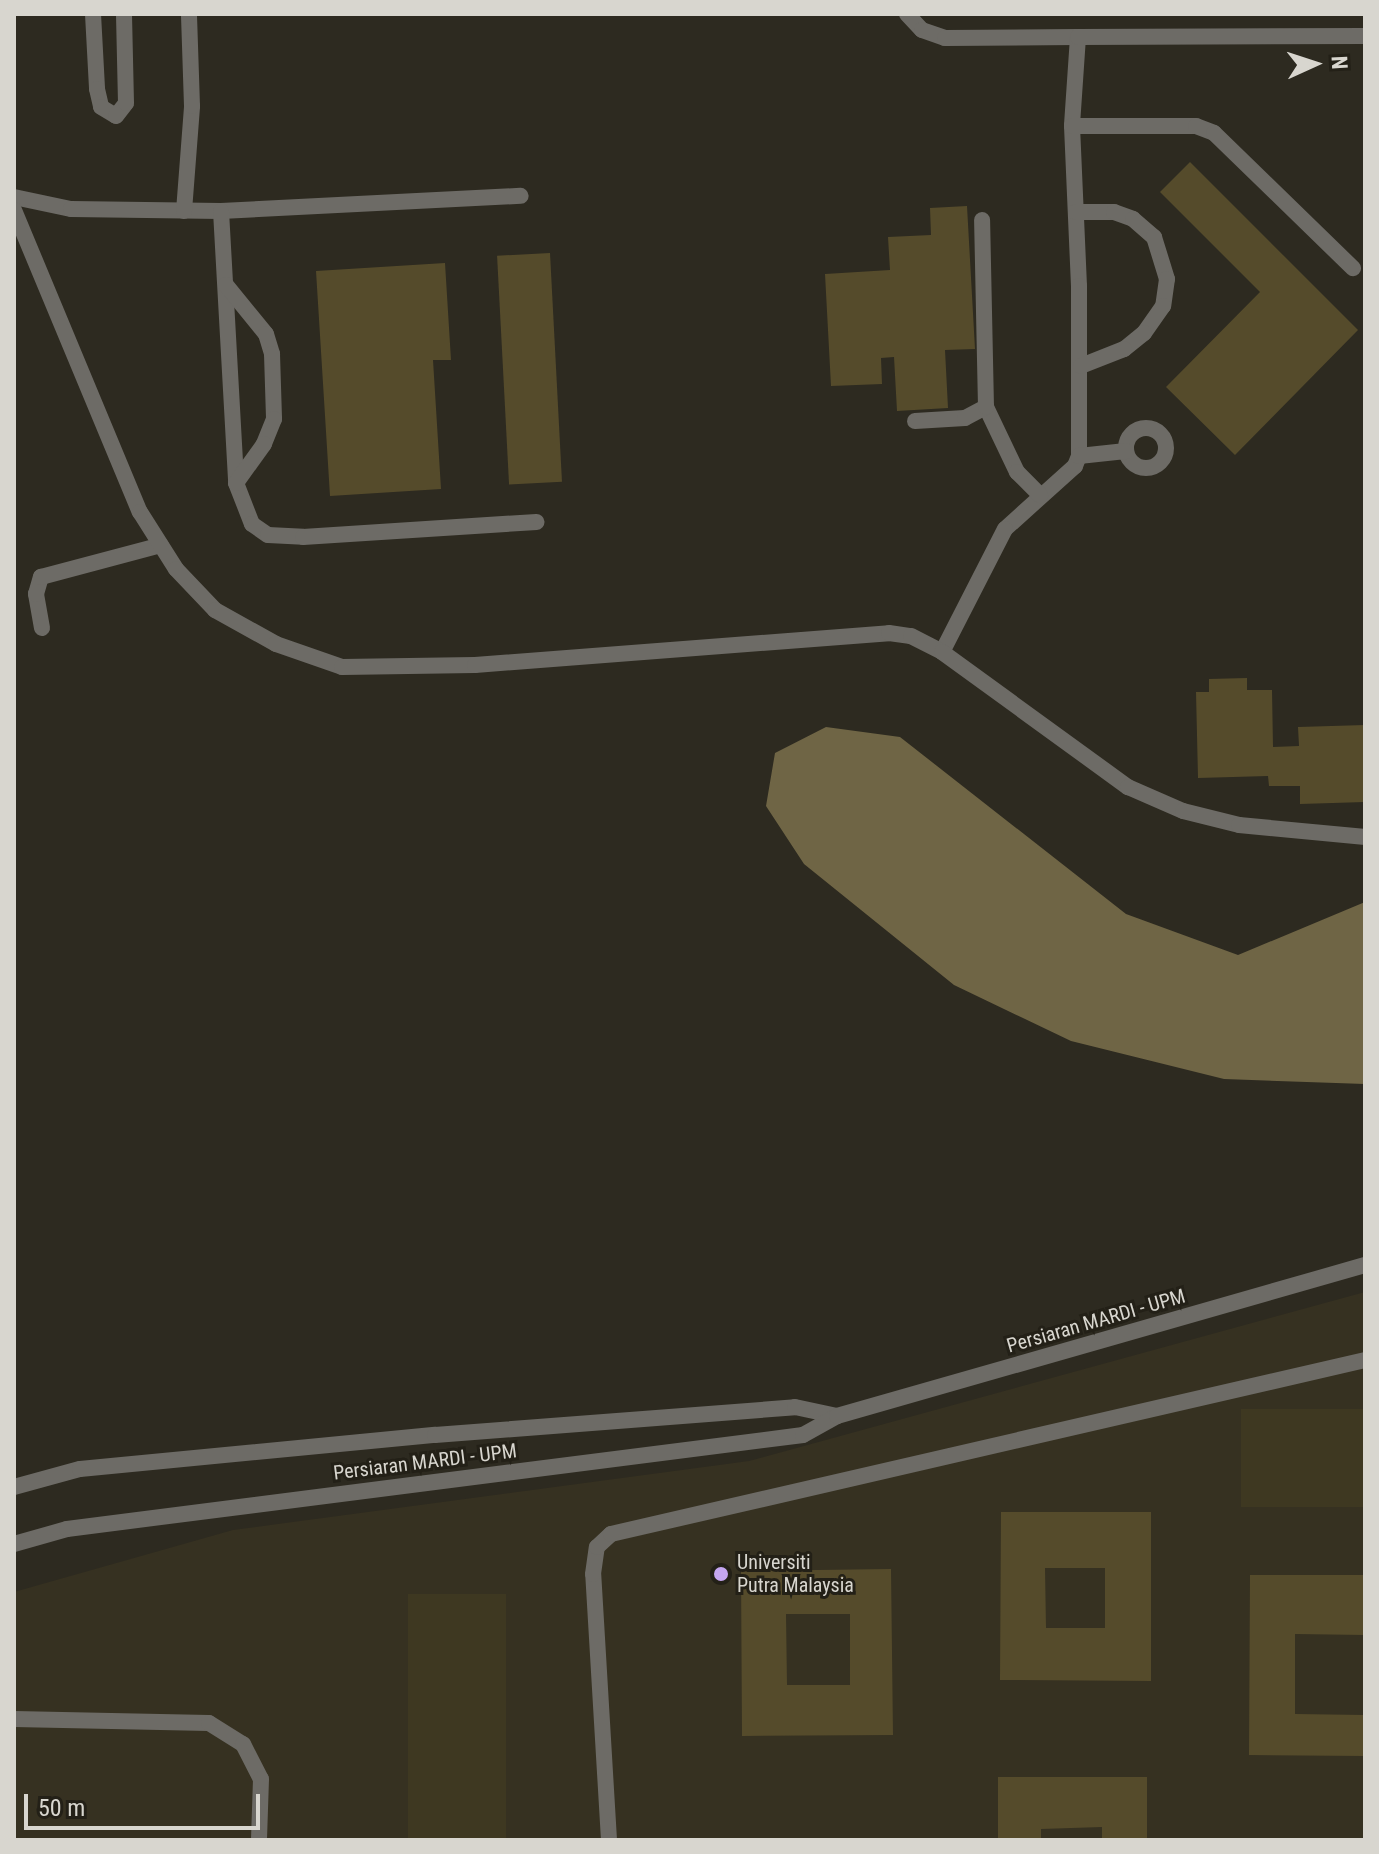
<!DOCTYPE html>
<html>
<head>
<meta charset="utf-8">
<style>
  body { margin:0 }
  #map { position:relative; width:1379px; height:1854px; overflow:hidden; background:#2d2a20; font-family:"Roboto Condensed",sans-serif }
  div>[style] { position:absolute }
  .built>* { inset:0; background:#363121 }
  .green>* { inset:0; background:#3e3821; transform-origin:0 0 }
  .water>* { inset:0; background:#6f6545 }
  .building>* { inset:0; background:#554b2b; transform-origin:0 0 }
  .service>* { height:16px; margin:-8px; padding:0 8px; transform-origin:8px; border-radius:8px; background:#6d6b66 }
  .service>.ring { margin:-8px; padding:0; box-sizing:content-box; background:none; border:16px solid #6d6b66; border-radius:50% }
  .minor>* { height:16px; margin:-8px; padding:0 8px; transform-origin:8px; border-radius:8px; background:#6d6b66 }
  .tertiary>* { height:16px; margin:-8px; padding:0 8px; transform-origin:8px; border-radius:8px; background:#6d6b66 }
  .dots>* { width:22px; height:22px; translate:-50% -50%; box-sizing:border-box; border:4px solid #232017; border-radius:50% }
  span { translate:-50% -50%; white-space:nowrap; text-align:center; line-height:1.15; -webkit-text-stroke:6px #232017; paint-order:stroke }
  .street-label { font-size:20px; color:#d8d6cf }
  .poi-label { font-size:20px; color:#d8d6cf }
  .left { translate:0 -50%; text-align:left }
  .frame { position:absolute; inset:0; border:16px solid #d8d6cf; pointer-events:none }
  .north { position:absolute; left:1275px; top:24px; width:80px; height:80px; -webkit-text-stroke:6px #232017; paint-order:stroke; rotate:87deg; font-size:22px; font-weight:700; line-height:32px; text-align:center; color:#d8d6cf }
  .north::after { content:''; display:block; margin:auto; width:28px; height:36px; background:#d8d6cf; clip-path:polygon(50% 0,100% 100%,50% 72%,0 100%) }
  .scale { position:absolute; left:24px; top:1794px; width:236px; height:36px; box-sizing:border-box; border:4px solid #d8d6cf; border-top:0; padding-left:10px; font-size:24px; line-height:28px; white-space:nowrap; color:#d8d6cf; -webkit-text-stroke:6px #232017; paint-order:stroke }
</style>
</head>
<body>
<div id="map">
  <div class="built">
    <i style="clip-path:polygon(1365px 1292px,1365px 1840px,14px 1840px,14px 1592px,233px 1530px,749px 1461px)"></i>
  </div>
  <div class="green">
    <i style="left:1365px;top:1409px;width:98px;height:124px;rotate:90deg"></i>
    <i style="left:408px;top:1594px;width:98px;height:246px"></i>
  </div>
  <div class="water">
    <i style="clip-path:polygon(826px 727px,900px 737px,1126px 914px,1238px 955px,1365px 902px,1365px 1084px,1224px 1079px,1071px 1041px,954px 985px,804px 864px,766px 806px,775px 753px)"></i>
  </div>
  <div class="building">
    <i style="clip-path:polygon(1190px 162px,1358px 330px,1235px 455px,1166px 387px,1260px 292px,1160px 192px)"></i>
    <i style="clip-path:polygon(967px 206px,975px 349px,945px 350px,948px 408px,897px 411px,894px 357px,881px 358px,882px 384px,831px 386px,825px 274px,890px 270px,888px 237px,931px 235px,930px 208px)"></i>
    <i style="left:550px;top:253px;width:229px;height:53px;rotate:87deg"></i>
    <i style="clip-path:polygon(445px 263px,451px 360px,433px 360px,441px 489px,330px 496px,316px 271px)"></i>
    <i style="clip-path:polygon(1247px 678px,1247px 690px,1272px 690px,1273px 747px,1299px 746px,1298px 727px,1365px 725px,1365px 802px,1300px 804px,1300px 786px,1269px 786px,1268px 776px,1198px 778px,1196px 692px,1209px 692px,1209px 679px)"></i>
    <i style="clip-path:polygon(evenodd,1001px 1512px,1151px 1512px,1151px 1681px,1000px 1680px,1001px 1512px,1045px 1568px,1105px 1568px,1105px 1628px,1046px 1628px,1045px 1568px)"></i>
    <i style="clip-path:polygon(evenodd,891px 1569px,893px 1735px,742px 1736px,741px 1571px,891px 1569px,786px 1614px,850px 1614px,850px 1685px,787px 1685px,786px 1614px)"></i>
    <i style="clip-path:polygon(1250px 1575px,1365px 1575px,1365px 1635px,1295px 1634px,1295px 1714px,1365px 1715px,1365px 1756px,1249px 1755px)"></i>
    <i style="clip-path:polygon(998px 1777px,1147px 1777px,1147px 1840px,1102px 1840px,1102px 1827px,1041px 1829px,1041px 1840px,998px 1840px)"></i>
  </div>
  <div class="service">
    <i style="left:93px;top:14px;width:75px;rotate:86.9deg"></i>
    <i style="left:97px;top:89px;width:18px;rotate:77deg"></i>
    <i style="left:101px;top:107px;width:17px;rotate:31deg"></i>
    <i style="left:116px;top:116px;width:16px;rotate:-52deg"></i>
    <i style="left:126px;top:103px;width:89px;rotate:-91.3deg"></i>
    <i style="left:907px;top:14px;width:22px;rotate:47deg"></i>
    <i style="left:922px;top:30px;width:24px;rotate:19deg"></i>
    <i style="left:945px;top:38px;width:133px;rotate:-0.4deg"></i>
    <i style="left:1078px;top:37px;width:89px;rotate:93.9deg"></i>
    <i style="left:1072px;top:126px;width:160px;rotate:87.5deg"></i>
    <i style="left:1079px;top:286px;width:170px;rotate:90deg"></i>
    <i style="left:1079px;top:456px;width:11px;rotate:112deg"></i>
    <i style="left:1075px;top:466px;width:94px;rotate:138deg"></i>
    <i style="left:1005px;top:529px;width:138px;rotate:117.1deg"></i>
    <i style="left:1072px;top:126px;width:124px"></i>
    <i style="left:1196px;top:126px;width:19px;rotate:21deg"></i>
    <i style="left:1214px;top:133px;width:194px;rotate:44.2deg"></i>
    <i style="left:14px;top:197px;width:58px;rotate:11.9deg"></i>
    <i style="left:71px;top:209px;width:150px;rotate:0.8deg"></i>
    <i style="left:221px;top:211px;width:300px;rotate:-2.9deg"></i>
    <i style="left:184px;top:211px;width:105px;rotate:-85.6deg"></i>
    <i style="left:192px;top:106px;width:92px;rotate:-91.9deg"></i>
    <i style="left:221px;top:211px;width:272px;rotate:86.8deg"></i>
    <i style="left:236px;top:483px;width:44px;rotate:68.7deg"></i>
    <i style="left:252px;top:524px;width:19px;rotate:35deg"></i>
    <i style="left:268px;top:535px;width:35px;rotate:3deg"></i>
    <i style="left:303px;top:537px;width:234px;rotate:-3.7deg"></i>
    <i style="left:1076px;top:212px;width:38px"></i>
    <i style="left:1114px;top:212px;width:20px;rotate:20deg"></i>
    <i style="left:1133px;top:219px;width:28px;rotate:41deg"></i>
    <i style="left:1154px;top:237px;width:44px;rotate:72.8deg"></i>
    <i style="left:1167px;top:279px;width:27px;rotate:98deg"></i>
    <i style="left:1163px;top:306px;width:33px;rotate:125deg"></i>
    <i style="left:1144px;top:333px;width:26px;rotate:141deg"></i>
    <i style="left:1124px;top:349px;width:46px;rotate:158.4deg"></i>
    <i style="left:226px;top:285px;width:63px;rotate:50.8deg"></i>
    <i style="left:266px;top:334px;width:21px;rotate:73deg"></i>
    <i style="left:272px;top:354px;width:65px;rotate:88.2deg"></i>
    <i style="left:274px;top:419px;width:27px;rotate:112deg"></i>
    <i style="left:264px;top:444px;width:48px;rotate:125.7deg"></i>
    <i style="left:986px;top:407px;width:72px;rotate:64.5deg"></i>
    <i style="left:1017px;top:472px;width:33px;rotate:45deg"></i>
    <i style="left:915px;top:421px;width:50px;rotate:-3.4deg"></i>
    <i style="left:965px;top:418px;width:24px;rotate:-28deg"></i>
    <i style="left:986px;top:407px;width:187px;rotate:-91.2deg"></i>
    <i class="ring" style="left:1126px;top:428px;width:24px;height:24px"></i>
    <i style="left:1079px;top:456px;width:47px;rotate:-6.1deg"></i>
    <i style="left:42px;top:628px;width:35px;rotate:-100deg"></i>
    <i style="left:36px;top:594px;width:18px;rotate:-74deg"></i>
    <i style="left:41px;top:577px;width:124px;rotate:-14.9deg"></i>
    <i style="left:14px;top:1719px;width:195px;rotate:1.2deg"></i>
    <i style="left:209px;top:1723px;width:40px;rotate:32deg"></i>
    <i style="left:243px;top:1744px;width:39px;rotate:63deg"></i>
    <i style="left:261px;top:1779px;width:61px;rotate:91.9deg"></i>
    <i style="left:609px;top:1840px;width:266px;rotate:-93.4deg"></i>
    <i style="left:593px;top:1574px;width:27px;rotate:-82deg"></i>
    <i style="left:597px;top:1547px;width:19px;rotate:-43deg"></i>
    <i style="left:611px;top:1534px;width:774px;rotate:-12.99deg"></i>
  </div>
  <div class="minor">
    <i style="left:1078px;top:37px;width:287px;rotate:-0.2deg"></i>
    <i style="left:14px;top:210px;width:327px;rotate:67.4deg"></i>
    <i style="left:140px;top:512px;width:67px;rotate:57.7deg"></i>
    <i style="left:176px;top:569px;width:57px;rotate:46.4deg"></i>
    <i style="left:215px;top:610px;width:70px;rotate:29.1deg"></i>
    <i style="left:276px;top:644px;width:70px;rotate:19.2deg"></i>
    <i style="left:342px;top:667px;width:133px;rotate:-0.9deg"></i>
    <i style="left:475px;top:665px;width:415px;rotate:-4.4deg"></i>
    <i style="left:889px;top:633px;width:22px;rotate:8deg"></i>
    <i style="left:911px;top:636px;width:35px;rotate:27deg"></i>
    <i style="left:942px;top:652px;width:230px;rotate:36deg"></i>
    <i style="left:1128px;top:787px;width:60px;rotate:23.6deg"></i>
    <i style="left:1183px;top:811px;width:58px;rotate:14deg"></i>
    <i style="left:1239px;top:825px;width:127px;rotate:5.4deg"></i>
  </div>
  <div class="tertiary">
    <i style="left:14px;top:1487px;width:68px;rotate:-15.3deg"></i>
    <i style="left:80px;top:1469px;width:357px;rotate:-5.5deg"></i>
    <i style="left:435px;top:1435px;width:361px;rotate:-4.4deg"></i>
    <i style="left:795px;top:1407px;width:43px;rotate:12.1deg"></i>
    <i style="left:14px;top:1544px;width:55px;rotate:-15.8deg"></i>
    <i style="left:67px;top:1529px;width:742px;rotate:-7.28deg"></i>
    <i style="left:803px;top:1435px;width:39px;rotate:-29deg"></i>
    <i style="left:837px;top:1416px;width:549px;rotate:-15.96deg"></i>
  </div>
  <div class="dots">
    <i style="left:721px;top:1574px;background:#c5a6f0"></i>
  </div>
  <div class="street-label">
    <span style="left:1096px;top:1321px;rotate:-16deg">Persiaran MARDI - UPM</span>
    <span style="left:425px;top:1462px;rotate:-7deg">Persiaran MARDI - UPM</span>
  </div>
  <div class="poi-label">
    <span class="left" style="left:737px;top:1574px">Universiti<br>Putra Malaysia</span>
  </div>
  <div class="frame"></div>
  <div class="north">N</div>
  <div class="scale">50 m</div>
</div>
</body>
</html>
